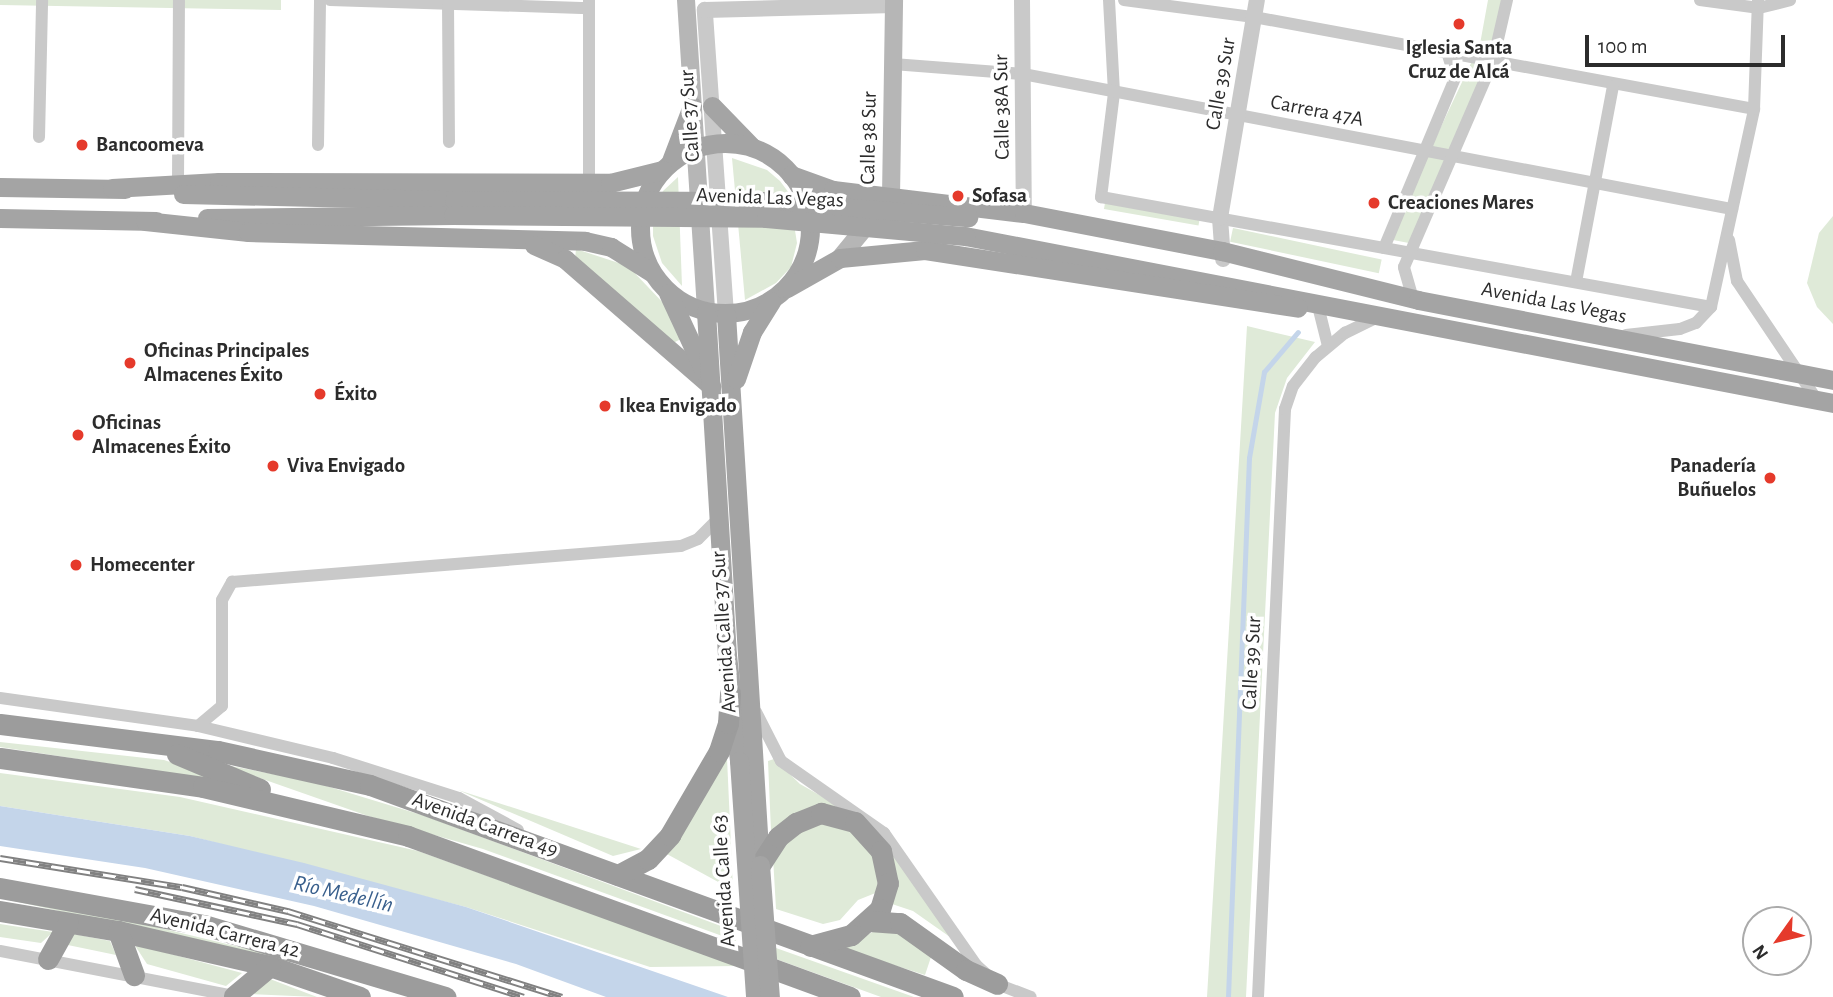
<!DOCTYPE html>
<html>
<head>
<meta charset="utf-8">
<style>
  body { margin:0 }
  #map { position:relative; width:1833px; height:997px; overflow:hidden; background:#fff; font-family:"Alegreya Sans",sans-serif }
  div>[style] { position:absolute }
  .green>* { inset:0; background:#dfead8; transform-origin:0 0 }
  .water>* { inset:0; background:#c4d5ea }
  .stream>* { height:4.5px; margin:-2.25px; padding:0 2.25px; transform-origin:2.25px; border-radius:2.25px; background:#c4d5ea }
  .minor>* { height:12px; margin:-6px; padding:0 6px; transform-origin:6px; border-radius:6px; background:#c9c9c9 }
  .tertiary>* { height:16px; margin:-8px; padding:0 8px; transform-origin:8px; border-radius:8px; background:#c9c9c9 }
  .secondary>* { height:18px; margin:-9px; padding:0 9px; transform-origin:9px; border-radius:9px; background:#b6b6b6 }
  .primary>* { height:19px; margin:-9.5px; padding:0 9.5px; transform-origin:9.5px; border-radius:9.5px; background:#a4a4a4 }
  .primary>.ring { margin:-9.5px; padding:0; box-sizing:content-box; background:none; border:19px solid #a4a4a4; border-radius:50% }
  .trunk>* { height:21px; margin:-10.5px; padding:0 10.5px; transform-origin:10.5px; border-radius:10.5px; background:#9c9c9c }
  .rail>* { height:7px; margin-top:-3.5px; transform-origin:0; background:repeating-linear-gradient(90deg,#fff 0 13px,#818181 0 26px); box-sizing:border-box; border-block:2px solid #818181 }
  .primary-bridge>* { height:19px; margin:-9.5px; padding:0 9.5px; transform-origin:9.5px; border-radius:9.5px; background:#a4a4a4 }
  .dots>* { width:19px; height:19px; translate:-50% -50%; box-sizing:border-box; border:4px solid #fff; border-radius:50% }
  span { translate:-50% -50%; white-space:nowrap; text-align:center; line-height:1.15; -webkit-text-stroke:7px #fff; paint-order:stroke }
  .poi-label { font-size:21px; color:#2c2c2c; font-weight:700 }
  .left { translate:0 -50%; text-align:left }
  .right { translate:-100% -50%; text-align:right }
  .street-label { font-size:21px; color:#2c2c2c }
  .water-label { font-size:23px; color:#3a608d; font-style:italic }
  .north { position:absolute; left:1742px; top:906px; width:70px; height:70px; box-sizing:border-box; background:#fff; border:2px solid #ababab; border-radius:50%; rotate:236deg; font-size:19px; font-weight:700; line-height:28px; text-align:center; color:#2c2c2c }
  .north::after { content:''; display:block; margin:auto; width:24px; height:32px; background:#e53a2b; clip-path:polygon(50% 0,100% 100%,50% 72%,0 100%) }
  .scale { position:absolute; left:1585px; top:35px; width:200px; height:32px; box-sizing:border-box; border:4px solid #2c2c2c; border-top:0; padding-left:9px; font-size:21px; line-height:24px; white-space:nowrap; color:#2c2c2c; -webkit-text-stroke:5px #fff; paint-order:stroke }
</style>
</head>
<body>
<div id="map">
  <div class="green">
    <i style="clip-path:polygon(0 0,281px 0,281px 10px,0 5px)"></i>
    <i style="clip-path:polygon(1488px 0,1507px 0,1493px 61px,1414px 244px,1388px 239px,1480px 44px)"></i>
    <i style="clip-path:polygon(732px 158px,767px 170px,780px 181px,789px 193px,797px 243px,791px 267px,776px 283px,745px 300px)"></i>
    <i style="clip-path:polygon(678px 177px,682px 286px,662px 263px,653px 236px,653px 211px,663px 191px)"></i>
    <i style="left:1105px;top:203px;width:96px;height:6px;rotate:10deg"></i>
    <i style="clip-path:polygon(1833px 216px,1833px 324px,1817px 307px,1807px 283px,1819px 233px)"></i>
    <i style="left:1233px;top:228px;width:152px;height:14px;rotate:12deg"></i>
    <i style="clip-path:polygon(576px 249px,628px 266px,668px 308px,683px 338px,671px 344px,575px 259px)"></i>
    <i style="clip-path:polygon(1247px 326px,1315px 342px,1287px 378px,1275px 413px,1246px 997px,1207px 997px)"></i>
    <i style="clip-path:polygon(0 742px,164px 760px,233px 783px,0 747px)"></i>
    <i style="clip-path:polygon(727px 758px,733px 890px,665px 853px)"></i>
    <i style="clip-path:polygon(774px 759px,800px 784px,860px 818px,900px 860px,950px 937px,913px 911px,892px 904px,894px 875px,835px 810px,771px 831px,768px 761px)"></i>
    <i style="clip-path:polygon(220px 764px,310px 781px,425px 816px,737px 932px,736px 941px,483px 849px,368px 816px)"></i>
    <i style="clip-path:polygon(0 773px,180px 797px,418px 851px,739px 966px,650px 967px,466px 907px,190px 836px,0 806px)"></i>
    <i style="clip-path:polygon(458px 790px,641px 849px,613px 856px)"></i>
    <i style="clip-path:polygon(821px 821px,850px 828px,869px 846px,877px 865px,878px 892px,858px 900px,840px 920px,823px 924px,776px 909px,773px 857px,784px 840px)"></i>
    <i style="clip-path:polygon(0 898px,98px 913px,298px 961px,291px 962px)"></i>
    <i style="clip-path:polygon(0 924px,53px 932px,41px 943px,0 937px)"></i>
    <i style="clip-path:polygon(877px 930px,899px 931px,932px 954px,925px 975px,840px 948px)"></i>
    <i style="clip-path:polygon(74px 934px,110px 941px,116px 955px,63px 944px)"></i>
    <i style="clip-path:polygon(134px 944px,242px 973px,226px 986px,147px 964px)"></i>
    <i style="clip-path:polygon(776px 948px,914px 997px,881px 997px,776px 959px)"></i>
    <i style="clip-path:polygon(270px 979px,317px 997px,250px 994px)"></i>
  </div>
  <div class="water">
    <i style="clip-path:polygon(0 806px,190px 836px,304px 863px,466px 907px,728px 997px,606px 997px,516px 964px,314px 906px,145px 868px,0 846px)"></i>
  </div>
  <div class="stream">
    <i style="left:1228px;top:997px;width:539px;rotate:-87.77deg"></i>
    <i style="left:1249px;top:458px;width:87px;rotate:-80.1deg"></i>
    <i style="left:1264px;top:372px;width:52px;rotate:-49.6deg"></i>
  </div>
  <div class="minor">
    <i style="left:330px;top:0;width:259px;rotate:1.8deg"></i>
    <i style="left:1109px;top:0;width:93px;rotate:86.9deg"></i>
    <i style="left:1114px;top:93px;width:105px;rotate:97.1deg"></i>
    <i style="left:1101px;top:197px;width:620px;rotate:10.22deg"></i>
    <i style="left:1124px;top:0;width:131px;rotate:7.5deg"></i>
    <i style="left:1254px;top:17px;width:508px;rotate:10.43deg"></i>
    <i style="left:1700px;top:0;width:60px;rotate:7.7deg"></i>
    <i style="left:1759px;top:8px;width:32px;rotate:-14deg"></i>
    <i style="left:589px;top:1px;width:182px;rotate:90deg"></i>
    <i style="left:448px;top:2px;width:140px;rotate:89.6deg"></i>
    <i style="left:893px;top:64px;width:130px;rotate:4.4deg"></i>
    <i style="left:1023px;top:74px;width:722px;rotate:10.78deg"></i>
    <i style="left:39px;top:137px;width:137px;rotate:-88.7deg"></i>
    <i style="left:318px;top:145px;width:145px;rotate:-89.2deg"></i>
    <i style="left:178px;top:184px;width:184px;rotate:-89.7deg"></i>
    <i style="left:1729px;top:240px;width:42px;rotate:79deg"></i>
    <i style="left:1737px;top:281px;width:143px;rotate:56.1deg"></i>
    <i style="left:1384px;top:248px;width:184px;rotate:-67.3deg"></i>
    <i style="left:1455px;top:78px;width:24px;rotate:-107deg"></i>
    <i style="left:1576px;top:282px;width:199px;rotate:-79.3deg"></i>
    <i style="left:1413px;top:299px;width:33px;rotate:-106deg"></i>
    <i style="left:1404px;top:267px;width:224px;rotate:-66.6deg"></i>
    <i style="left:1493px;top:61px;width:63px;rotate:-77.1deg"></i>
    <i style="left:1319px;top:310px;width:37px;rotate:76deg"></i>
    <i style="left:1626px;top:335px;width:54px;rotate:-6.3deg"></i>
    <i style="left:1680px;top:329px;width:17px;rotate:-21deg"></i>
    <i style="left:1696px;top:323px;width:22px;rotate:-47deg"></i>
    <i style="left:1711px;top:307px;width:203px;rotate:-77.7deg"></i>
    <i style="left:1754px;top:109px;width:109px;rotate:-87.9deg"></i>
    <i style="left:0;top:698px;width:200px;rotate:8deg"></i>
    <i style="left:198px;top:726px;width:139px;rotate:13.3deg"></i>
    <i style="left:333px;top:758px;width:132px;rotate:17.6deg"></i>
    <i style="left:459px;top:798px;width:67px;rotate:28.5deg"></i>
    <i style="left:756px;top:712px;width:55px;rotate:63deg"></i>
    <i style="left:781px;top:761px;width:126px;rotate:35deg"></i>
    <i style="left:884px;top:833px;width:161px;rotate:55.1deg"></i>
    <i style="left:976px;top:965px;width:28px;rotate:42deg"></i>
    <i style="left:997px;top:984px;width:36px;rotate:21deg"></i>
    <i style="left:198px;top:726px;width:31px;rotate:-40deg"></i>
    <i style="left:222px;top:706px;width:106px;rotate:-90deg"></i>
    <i style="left:222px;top:600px;width:21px;rotate:-61deg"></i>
    <i style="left:232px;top:582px;width:450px;rotate:-4.6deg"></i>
    <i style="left:681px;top:546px;width:18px;rotate:-22deg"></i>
    <i style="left:698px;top:539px;width:30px;rotate:-45deg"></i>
    <i style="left:0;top:951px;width:242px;rotate:10.9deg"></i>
    <i style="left:1258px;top:997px;width:589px;rotate:-87.37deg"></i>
    <i style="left:1285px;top:409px;width:24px;rotate:-71deg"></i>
    <i style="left:1293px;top:386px;width:37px;rotate:-52deg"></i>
    <i style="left:1316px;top:357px;width:38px;rotate:-40deg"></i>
    <i style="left:1345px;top:333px;width:39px;rotate:-26deg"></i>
  </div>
  <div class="tertiary">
    <i style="left:1022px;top:0;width:213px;rotate:89.5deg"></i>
    <i style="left:1223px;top:259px;width:41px;rotate:-94.2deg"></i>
    <i style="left:1220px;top:218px;width:221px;rotate:-80.4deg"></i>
    <i style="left:726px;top:314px;width:305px;rotate:-94deg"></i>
    <i style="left:705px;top:10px;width:189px;rotate:-1.5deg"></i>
  </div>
  <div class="secondary">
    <i style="left:686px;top:0;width:313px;rotate:86.3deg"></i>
    <i style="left:840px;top:258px;width:80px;rotate:-50.6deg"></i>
    <i style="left:891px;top:196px;width:196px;rotate:-89.1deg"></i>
  </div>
  <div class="primary">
    <i style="left:712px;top:106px;width:57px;rotate:45.7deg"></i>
    <i class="ring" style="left:640px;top:143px;width:151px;height:151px"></i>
    <i style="left:671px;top:161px;width:59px;rotate:-69.1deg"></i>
    <i style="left:791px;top:175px;width:45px;rotate:19.7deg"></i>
    <i style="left:833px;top:190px;width:192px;rotate:6.9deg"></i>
    <i style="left:1024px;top:213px;width:202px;rotate:10.9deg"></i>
    <i style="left:1222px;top:251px;width:202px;rotate:14deg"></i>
    <i style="left:1418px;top:300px;width:423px;rotate:10.9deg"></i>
    <i style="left:0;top:187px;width:125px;rotate:0.9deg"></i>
    <i style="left:112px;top:188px;width:107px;rotate:-3.2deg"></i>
    <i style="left:219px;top:182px;width:391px;rotate:0.1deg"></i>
    <i style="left:610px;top:183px;width:54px;rotate:-14deg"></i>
    <i style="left:183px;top:194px;width:271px;rotate:1.3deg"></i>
    <i style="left:0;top:218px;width:156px;rotate:1.1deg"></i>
    <i style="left:207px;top:218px;width:246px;rotate:-0.7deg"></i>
    <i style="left:145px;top:221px;width:104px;rotate:6.1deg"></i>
    <i style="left:248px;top:232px;width:337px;rotate:1.5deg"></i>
    <i style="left:585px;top:241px;width:27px;rotate:13deg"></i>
    <i style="left:611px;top:247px;width:47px;rotate:32deg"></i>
    <i style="left:965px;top:236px;width:884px;rotate:10.89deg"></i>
    <i style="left:534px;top:245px;width:34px;rotate:24deg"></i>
    <i style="left:565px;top:259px;width:194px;rotate:41deg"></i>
    <i style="left:787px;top:288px;width:61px;rotate:-29.5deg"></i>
    <i style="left:840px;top:258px;width:85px;rotate:-5.4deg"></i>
    <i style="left:925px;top:250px;width:377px;rotate:8.8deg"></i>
    <i style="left:668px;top:293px;width:90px;rotate:65.1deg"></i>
    <i style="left:706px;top:312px;width:344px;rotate:86.5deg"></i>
    <i style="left:727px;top:655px;width:107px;rotate:83.5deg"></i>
    <i style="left:726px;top:314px;width:552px;rotate:86.47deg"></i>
    <i style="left:736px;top:379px;width:50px;rotate:-71.2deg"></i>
    <i style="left:752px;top:332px;width:36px;rotate:-58deg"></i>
  </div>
  <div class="trunk">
    <i style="left:0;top:724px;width:220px;rotate:7.1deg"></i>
    <i style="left:218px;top:751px;width:156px;rotate:12.6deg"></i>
    <i style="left:370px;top:785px;width:620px;rotate:19.98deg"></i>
    <i style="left:177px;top:754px;width:90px;rotate:22.9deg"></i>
    <i style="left:0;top:758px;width:205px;rotate:8.1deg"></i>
    <i style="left:203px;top:787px;width:211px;rotate:13.4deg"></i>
    <i style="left:408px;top:836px;width:470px;rotate:20deg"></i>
    <i style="left:760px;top:865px;width:33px;rotate:-57deg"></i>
    <i style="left:778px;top:837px;width:23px;rotate:-38deg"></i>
    <i style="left:796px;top:823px;width:27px;rotate:-22deg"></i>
    <i style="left:821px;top:813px;width:35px;rotate:15deg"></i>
    <i style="left:855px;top:822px;width:39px;rotate:48deg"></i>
    <i style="left:881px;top:851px;width:33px;rotate:78deg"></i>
    <i style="left:888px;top:883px;width:27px;rotate:107deg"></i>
    <i style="left:880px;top:909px;width:39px;rotate:138deg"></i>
    <i style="left:851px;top:935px;width:42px;rotate:165deg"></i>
    <i style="left:618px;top:875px;width:34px;rotate:-28deg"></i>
    <i style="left:648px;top:859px;width:33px;rotate:-47deg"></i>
    <i style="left:670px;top:835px;width:97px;rotate:-59.7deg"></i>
    <i style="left:719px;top:751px;width:29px;rotate:-72deg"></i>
    <i style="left:728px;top:723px;width:30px;rotate:-86deg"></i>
    <i style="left:0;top:888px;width:207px;rotate:10.3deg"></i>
    <i style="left:204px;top:925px;width:252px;rotate:16.6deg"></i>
    <i style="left:0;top:911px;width:120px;rotate:9.6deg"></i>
    <i style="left:118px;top:931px;width:156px;rotate:13deg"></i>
    <i style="left:270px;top:966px;width:95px;rotate:19deg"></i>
    <i style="left:869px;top:921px;width:31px;rotate:4deg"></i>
    <i style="left:900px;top:923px;width:81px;rotate:35.5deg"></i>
    <i style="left:966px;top:970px;width:34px;rotate:24deg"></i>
    <i style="left:118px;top:931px;width:47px;rotate:70deg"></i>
    <i style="left:48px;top:959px;width:41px;rotate:-60.9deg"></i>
    <i style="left:234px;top:996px;width:47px;rotate:-39.8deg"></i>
  </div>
  <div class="rail">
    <i style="left:0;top:858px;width:184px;rotate:9.1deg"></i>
    <i style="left:182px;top:887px;width:109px;rotate:12.8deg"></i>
    <i style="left:288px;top:911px;width:287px;rotate:17.4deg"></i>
    <i style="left:135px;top:889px;width:166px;rotate:12.2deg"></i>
    <i style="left:297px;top:924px;width:238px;rotate:17.8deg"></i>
  </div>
  <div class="primary-bridge">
    <i style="left:454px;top:200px;width:309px;rotate:0.2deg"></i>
    <i style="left:763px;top:201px;width:206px;rotate:4.5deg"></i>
    <i style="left:453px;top:215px;width:313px;rotate:0.5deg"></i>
    <i style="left:766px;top:218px;width:200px;rotate:5.2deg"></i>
    <i style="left:739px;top:761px;width:237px;rotate:86.1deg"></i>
    <i style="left:760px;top:865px;width:132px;rotate:85.7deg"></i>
  </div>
  <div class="dots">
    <i style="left:1459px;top:24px;background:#e53a2b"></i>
    <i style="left:82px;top:145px;background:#e53a2b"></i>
    <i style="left:958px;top:196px;background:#e53a2b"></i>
    <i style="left:1374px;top:203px;background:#e53a2b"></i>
    <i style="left:130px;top:363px;background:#e53a2b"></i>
    <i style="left:320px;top:394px;background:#e53a2b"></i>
    <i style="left:605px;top:406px;background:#e53a2b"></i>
    <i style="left:78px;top:435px;background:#e53a2b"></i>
    <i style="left:273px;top:466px;background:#e53a2b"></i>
    <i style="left:1770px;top:478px;background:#e53a2b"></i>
    <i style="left:76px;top:565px;background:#e53a2b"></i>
  </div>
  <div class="poi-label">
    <span style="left:1459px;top:60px">Iglesia Santa<br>Cruz de Alcá</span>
    <span class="left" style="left:96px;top:145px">Bancoomeva</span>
    <span class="left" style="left:972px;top:196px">Sofasa</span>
    <span class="left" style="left:1388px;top:203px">Creaciones Mares</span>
    <span class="left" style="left:144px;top:363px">Oficinas Principales<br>Almacenes Éxito</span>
    <span class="left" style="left:334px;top:394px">Éxito</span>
    <span class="left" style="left:619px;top:406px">Ikea Envigado</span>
    <span class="left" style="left:92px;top:435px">Oficinas<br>Almacenes Éxito</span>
    <span class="left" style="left:287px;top:466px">Viva Envigado</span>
    <span class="right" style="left:1756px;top:478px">Panadería<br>Buñuelos</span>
    <span class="left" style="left:90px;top:565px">Homecenter</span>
  </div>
  <div class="street-label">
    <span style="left:1221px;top:84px;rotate:-80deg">Calle 39 Sur</span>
    <span style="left:1002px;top:107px;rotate:-91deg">Calle 38A Sur</span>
    <span style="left:1317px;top:111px;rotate:11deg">Carrera 47A</span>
    <span style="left:690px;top:116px;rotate:-94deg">Calle 37 Sur</span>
    <span style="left:869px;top:138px;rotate:-89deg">Calle 38 Sur</span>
    <span style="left:770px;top:198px;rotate:2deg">Avenida Las Vegas</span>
    <span style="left:1554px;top:303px;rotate:11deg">Avenida Las Vegas</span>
    <span style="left:724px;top:632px;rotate:-94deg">Avenida Calle 37 Sur</span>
    <span style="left:1252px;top:663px;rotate:-87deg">Calle 39 Sur</span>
    <span style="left:485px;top:825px;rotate:20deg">Avenida Carrera 49</span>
    <span style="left:724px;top:881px;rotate:-94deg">Avenida Calle 63</span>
    <span style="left:225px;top:933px;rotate:14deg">Avenida Carrera 42</span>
  </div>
  <div class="water-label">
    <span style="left:343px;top:895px;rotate:13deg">Río Medellín</span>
  </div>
  <div class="north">N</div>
  <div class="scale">100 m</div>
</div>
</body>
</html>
